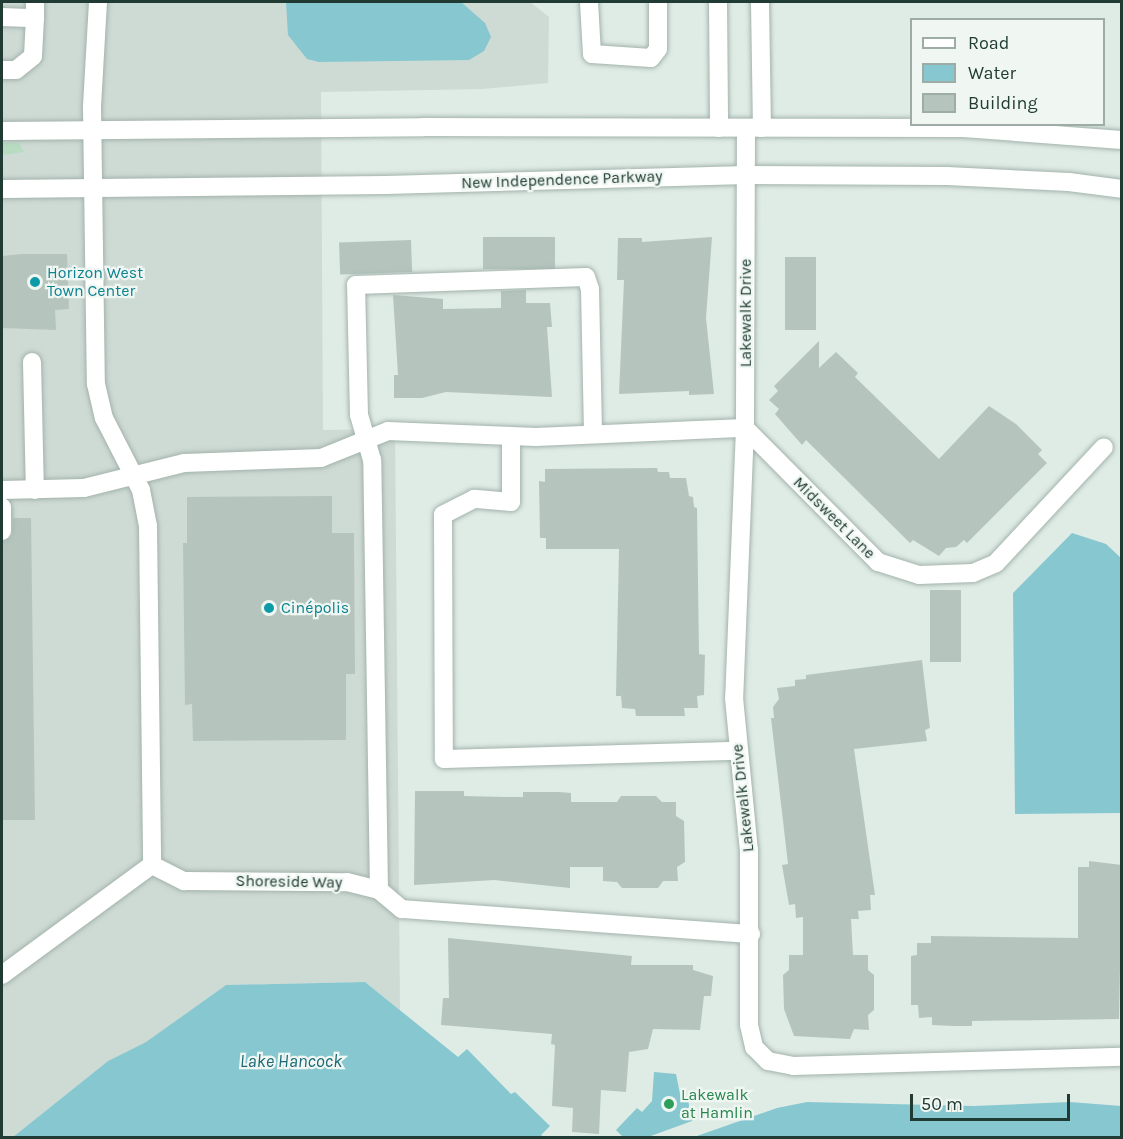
<!DOCTYPE html>
<html>
<head>
<meta charset="utf-8">
<style>
  body { margin:0 }
  #map { position:relative; width:1123px; height:1139px; overflow:hidden; background:#dfebe5; font-family:Karla,sans-serif }
  div>[style] { position:absolute }
  .built>* { inset:0; background:#cedad4 }
  .green>* { inset:0; background:#b8dcc1 }
  .water>* { inset:0; background:#87c7d0 }
  .building>* { inset:0; background:#b5c5be; transform-origin:0 0 }
  .roads { filter:drop-shadow(0 0 2px #a2b3ac) drop-shadow(0 0 2px #a2b3ac) }
  .minor>* { height:18px; margin:-9px; padding:0 9px; transform-origin:9px; border-radius:9px; background:#fff }
  .dots>* { width:16px; height:16px; translate:-50% -50%; box-sizing:border-box; border:3px solid #f0f7f3; border-radius:50% }
  span { translate:-50% -50%; white-space:nowrap; text-align:center; line-height:1.15; -webkit-text-stroke:4.5px #f0f7f3; paint-order:stroke }
  .street-label { font-size:16px; color:#203b33 }
  .culture-label { font-size:16px; color:#0d838f }
  .left { translate:0 -50%; text-align:left }
  .leisure-label { font-size:16px; color:#27864d }
  .water-label { font-size:18px; color:#1b6976; font-style:italic }
  .frame { position:absolute; inset:0; border:3px solid #203b33; pointer-events:none }
  .legend { position:absolute; left:910px; top:18px; width:195px; height:108px; box-sizing:border-box; background:#f0f7f3; border:2px solid #9daca6; margin:0; padding:8px 10px; list-style:none; font-size:18px; color:#203b33 }
  .legend li { display:flex; align-items:center; gap:12px; height:30px }
  .legend b { width:30px; border:2px solid #9daca6 }
  .scale { position:absolute; left:910px; top:1094px; width:160px; height:27px; box-sizing:border-box; border:3px solid #203b33; border-top:0; padding-left:8px; font-size:18px; line-height:21px; white-space:nowrap; color:#203b33; -webkit-text-stroke:4px #f0f7f3; paint-order:stroke }
</style>
</head>
<body>
<div id="map">
  <div class="built">
    <i style="clip-path:polygon(2px 2px,530px 2px,549px 17px,548px 83px,482px 89px,321px 92px,323px 430px,395px 429px,400px 1010px,365px 982px,226px 985px,146px 1042px,108px 1061px,13px 1137px,2px 1138px)"></i>
  </div>
  <div class="green">
    <i style="clip-path:polygon(2px 143px,19px 143px,24px 152px,2px 155px)"></i>
  </div>
  <div class="water">
    <i style="clip-path:polygon(286px 2px,461px 2px,485px 23px,491px 37px,484px 51px,469px 60px,319px 62px,307px 59px,288px 35px)"></i>
    <i style="clip-path:polygon(1072px 533px,1106px 544px,1121px 558px,1121px 813px,1015px 814px,1013px 593px)"></i>
    <i style="clip-path:polygon(365px 982px,458px 1057px,467px 1049px,511px 1094px,515px 1092px,550px 1126px,541px 1135px,544px 1137px,13px 1137px,108px 1061px,146px 1042px,226px 985px)"></i>
    <i style="clip-path:polygon(654px 1072px,676px 1074px,681px 1099px,688px 1100px,692px 1121px,648px 1137px,623px 1137px,616px 1130px,637px 1108px,642px 1112px,652px 1101px)"></i>
    <i style="clip-path:polygon(807px 1102px,974px 1106px,1070px 1102px,1121px 1106px,1121px 1137px,694px 1137px,777px 1108px)"></i>
  </div>
  <div class="building">
    <i style="left:483px;top:237px;width:72px;height:32px"></i>
    <i style="clip-path:polygon(712px 237px,706px 318px,714px 394px,689px 395px,689px 391px,619px 394px,624px 280px,617px 280px,618px 238px,642px 238px,642px 242px)"></i>
    <i style="left:411px;top:240px;width:32px;height:72px;rotate:88deg"></i>
    <i style="clip-path:polygon(22px 254px,67px 254px,69px 309px,55px 310px,56px 330px,2px 328px,2px 256px)"></i>
    <i style="left:785px;top:257px;width:31px;height:73px"></i>
    <i style="clip-path:polygon(526px 290px,526px 303px,550px 303px,552px 327px,547px 327px,552px 397px,446px 392px,422px 398px,394px 398px,394px 375px,398px 375px,393px 295px,443px 299px,443px 309px,501px 308px,501px 291px)"></i>
    <i style="clip-path:polygon(819px 341px,819px 368px,836px 352px,858px 373px,855px 377px,939px 459px,989px 406px,1016px 424px,1042px 450px,1038px 454px,1047px 463px,967px 543px,964px 540px,956px 547px,946px 548px,939px 556px,913px 540px,910px 543px,806px 440px,802px 445px,775px 414px,779px 409px,769px 400px,778px 391px,774px 386px)"></i>
    <i style="clip-path:polygon(657px 468px,658px 472px,669px 472px,670px 478px,686px 478px,689px 496px,693px 497px,694px 507px,697px 508px,699px 654px,705px 655px,704px 695px,697px 696px,698px 708px,684px 708px,685px 716px,636px 716px,635px 709px,622px 708px,621px 696px,616px 696px,619px 549px,546px 549px,546px 538px,540px 538px,539px 481px,545px 482px,545px 469px)"></i>
    <i style="clip-path:polygon(332px 496px,332px 533px,354px 533px,355px 674px,346px 674px,346px 740px,193px 741px,192px 704px,185px 705px,183px 543px,187px 543px,187px 497px)"></i>
    <i style="clip-path:polygon(13px 518px,31px 518px,35px 820px,2px 820px,2px 542px,12px 536px)"></i>
    <i style="left:930px;top:590px;width:31px;height:72px"></i>
    <i style="clip-path:polygon(922px 660px,930px 728px,925px 730px,927px 741px,854px 749px,875px 895px,870px 895px,871px 910px,858px 911px,859px 919px,851px 919px,853px 955px,868px 955px,868px 970px,874px 975px,874px 1010px,868px 1015px,869px 1030px,854px 1029px,850px 1039px,794px 1036px,784px 1009px,783px 975px,789px 970px,789px 955px,803px 955px,803px 917px,796px 918px,795px 904px,789px 905px,782px 865px,788px 864px,771px 718px,774px 718px,773px 707px,779px 699px,777px 688px,795px 686px,795px 680px,806px 679px,806px 675px)"></i>
    <i style="clip-path:polygon(415px 791px,464px 791px,464px 796px,505px 797px,523px 797px,523px 792px,559px 792px,571px 793px,571px 802px,617px 802px,621px 796px,656px 796px,662px 802px,676px 802px,676px 816px,684px 821px,685px 862px,677px 867px,678px 881px,663px 881px,658px 888px,622px 888px,617px 882px,603px 881px,603px 867px,570px 867px,570px 888px,494px 880px,414px 885px)"></i>
    <i style="clip-path:polygon(1089px 861px,1122px 865px,1119px 1019px,972px 1021px,972px 1026px,953px 1026px,932px 1025px,932px 1017px,919px 1018px,918px 1005px,911px 1005px,911px 956px,917px 955px,917px 943px,931px 943px,931px 936px,1078px 938px,1078px 867px,1089px 867px)"></i>
    <i style="clip-path:polygon(448px 938px,632px 956px,631px 965px,693px 965px,693px 970px,713px 976px,711px 996px,704px 996px,700px 1030px,653px 1029px,648px 1049px,629px 1052px,626px 1092px,601px 1090px,599px 1134px,572px 1132px,573px 1108px,552px 1106px,555px 1045px,551px 1044px,552px 1034px,441px 1025px,443px 998px,449px 998px)"></i>
  </div>
  <div class="roads">
    <div class="minor">
      <i style="left:98px;top:2px;width:105px;rotate:93.3deg"></i>
      <i style="left:92px;top:107px;width:277px;rotate:89.2deg"></i>
      <i style="left:96px;top:384px;width:35px;rotate:77deg"></i>
      <i style="left:104px;top:418px;width:81px;rotate:62.8deg"></i>
      <i style="left:141px;top:490px;width:37px;rotate:79deg"></i>
      <i style="left:148px;top:526px;width:339px;rotate:89.3deg"></i>
      <i style="left:589px;top:2px;width:52px;rotate:86.7deg"></i>
      <i style="left:592px;top:54px;width:59px;rotate:3.9deg"></i>
      <i style="left:651px;top:58px;width:11px;rotate:-52deg"></i>
      <i style="left:658px;top:49px;width:47px;rotate:-90deg"></i>
      <i style="left:718px;top:2px;width:126px;rotate:89.5deg"></i>
      <i style="left:760px;top:2px;width:126px;rotate:89.1deg"></i>
      <i style="left:2px;top:17px;width:33px;rotate:2deg"></i>
      <i style="left:35px;top:18px;width:16px;rotate:-90deg"></i>
      <i style="left:2px;top:70px;width:14px"></i>
      <i style="left:16px;top:70px;width:22px;rotate:-39deg"></i>
      <i style="left:33px;top:56px;width:38px;rotate:-87deg"></i>
      <i style="left:746px;top:128px;width:300px;rotate:90.2deg"></i>
      <i style="left:745px;top:428px;width:270px;rotate:92.3deg"></i>
      <i style="left:734px;top:698px;width:153px;rotate:84.4deg"></i>
      <i style="left:749px;top:850px;width:175px;rotate:90deg"></i>
      <i style="left:749px;top:1025px;width:23px;rotate:77deg"></i>
      <i style="left:754px;top:1047px;width:20px;rotate:45deg"></i>
      <i style="left:768px;top:1061px;width:25px;rotate:11deg"></i>
      <i style="left:793px;top:1066px;width:329px;rotate:-1.6deg"></i>
      <i style="left:2px;top:131px;width:421px;rotate:-0.5deg"></i>
      <i style="left:423px;top:127px;width:540px;rotate:0.11deg"></i>
      <i style="left:963px;top:128px;width:159px;rotate:4.3deg"></i>
      <i style="left:2px;top:189px;width:384px;rotate:-0.6deg"></i>
      <i style="left:386px;top:185px;width:361px;rotate:-1.6deg"></i>
      <i style="left:747px;top:175px;width:200px;rotate:0.3deg"></i>
      <i style="left:947px;top:176px;width:122px;rotate:2.8deg"></i>
      <i style="left:1069px;top:182px;width:53px;rotate:7.5deg"></i>
      <i style="left:32px;top:362px;width:128px;rotate:88.7deg"></i>
      <i style="left:511px;top:436px;width:66px;rotate:90deg"></i>
      <i style="left:511px;top:502px;width:37px;rotate:-175deg"></i>
      <i style="left:474px;top:499px;width:35px;rotate:153deg"></i>
      <i style="left:443px;top:515px;width:244px;rotate:89.8deg"></i>
      <i style="left:444px;top:759px;width:294px;rotate:-1.6deg"></i>
      <i style="left:2px;top:490px;width:82px;rotate:-1.4deg"></i>
      <i style="left:84px;top:488px;width:103px;rotate:-14deg"></i>
      <i style="left:184px;top:463px;width:137px;rotate:-2.1deg"></i>
      <i style="left:321px;top:458px;width:72px;rotate:-21.9deg"></i>
      <i style="left:388px;top:431px;width:148px;rotate:2.3deg"></i>
      <i style="left:536px;top:437px;width:209px;rotate:-2.5deg"></i>
      <i style="left:745px;top:428px;width:189px;rotate:45.2deg"></i>
      <i style="left:878px;top:562px;width:43px;rotate:17.6deg"></i>
      <i style="left:919px;top:575px;width:54px;rotate:-2.1deg"></i>
      <i style="left:973px;top:573px;width:25px;rotate:-23deg"></i>
      <i style="left:996px;top:563px;width:158px;rotate:-47deg"></i>
      <i style="left:2px;top:507px;width:24px;rotate:90deg"></i>
      <i style="left:152px;top:865px;width:36px;rotate:27deg"></i>
      <i style="left:184px;top:881px;width:163px;rotate:0.4deg"></i>
      <i style="left:347px;top:882px;width:33px;rotate:14deg"></i>
      <i style="left:379px;top:890px;width:30px;rotate:40deg"></i>
      <i style="left:402px;top:909px;width:350px;rotate:4.1deg"></i>
      <i style="left:379px;top:890px;width:430px;rotate:-90.9deg"></i>
      <i style="left:372px;top:460px;width:47px;rotate:-106.1deg"></i>
      <i style="left:359px;top:415px;width:130px;rotate:-91.3deg"></i>
      <i style="left:356px;top:285px;width:230px;rotate:-2deg"></i>
      <i style="left:586px;top:277px;width:13px;rotate:72deg"></i>
      <i style="left:590px;top:289px;width:145px;rotate:88.8deg"></i>
      <i style="left:2px;top:975px;width:186px;rotate:-36.3deg"></i>
    </div>
  </div>
  <div class="dots">
    <i style="left:35px;top:282px;background:#0f9aa8"></i>
    <i style="left:269px;top:608px;background:#0f9aa8"></i>
    <i style="left:669px;top:1104px;background:#2e9e5b"></i>
  </div>
  <div class="street-label">
    <span style="left:562px;top:180px;rotate:-2deg">New Independence Parkway</span>
    <span style="left:746px;top:313px;rotate:-90deg">Lakewalk Drive</span>
    <span style="left:834px;top:518px;rotate:45deg">Midsweet Lane</span>
    <span style="left:743px;top:798px;rotate:-96deg">Lakewalk Drive</span>
    <span style="left:289px;top:882px;rotate:1deg">Shoreside Way</span>
  </div>
  <div class="culture-label">
    <span class="left" style="left:47px;top:282px">Horizon West<br>Town Center</span>
    <span class="left" style="left:281px;top:608px">Cinépolis</span>
  </div>
  <div class="leisure-label">
    <span class="left" style="left:681px;top:1104px">Lakewalk<br>at Hamlin</span>
  </div>
  <div class="water-label">
    <span style="left:291px;top:1061px">Lake Hancock</span>
  </div>
  <div class="frame"></div>
  <ul class="legend">
  <li><b style="height:8px;background:#fff"></b>Road</li>
  <li><b style="height:16px;background:#87c7d0"></b>Water</li>
  <li><b style="height:16px;background:#b5c5be"></b>Building</li>
  </ul>
  <div class="scale">50 m</div>
</div>
</body>
</html>
